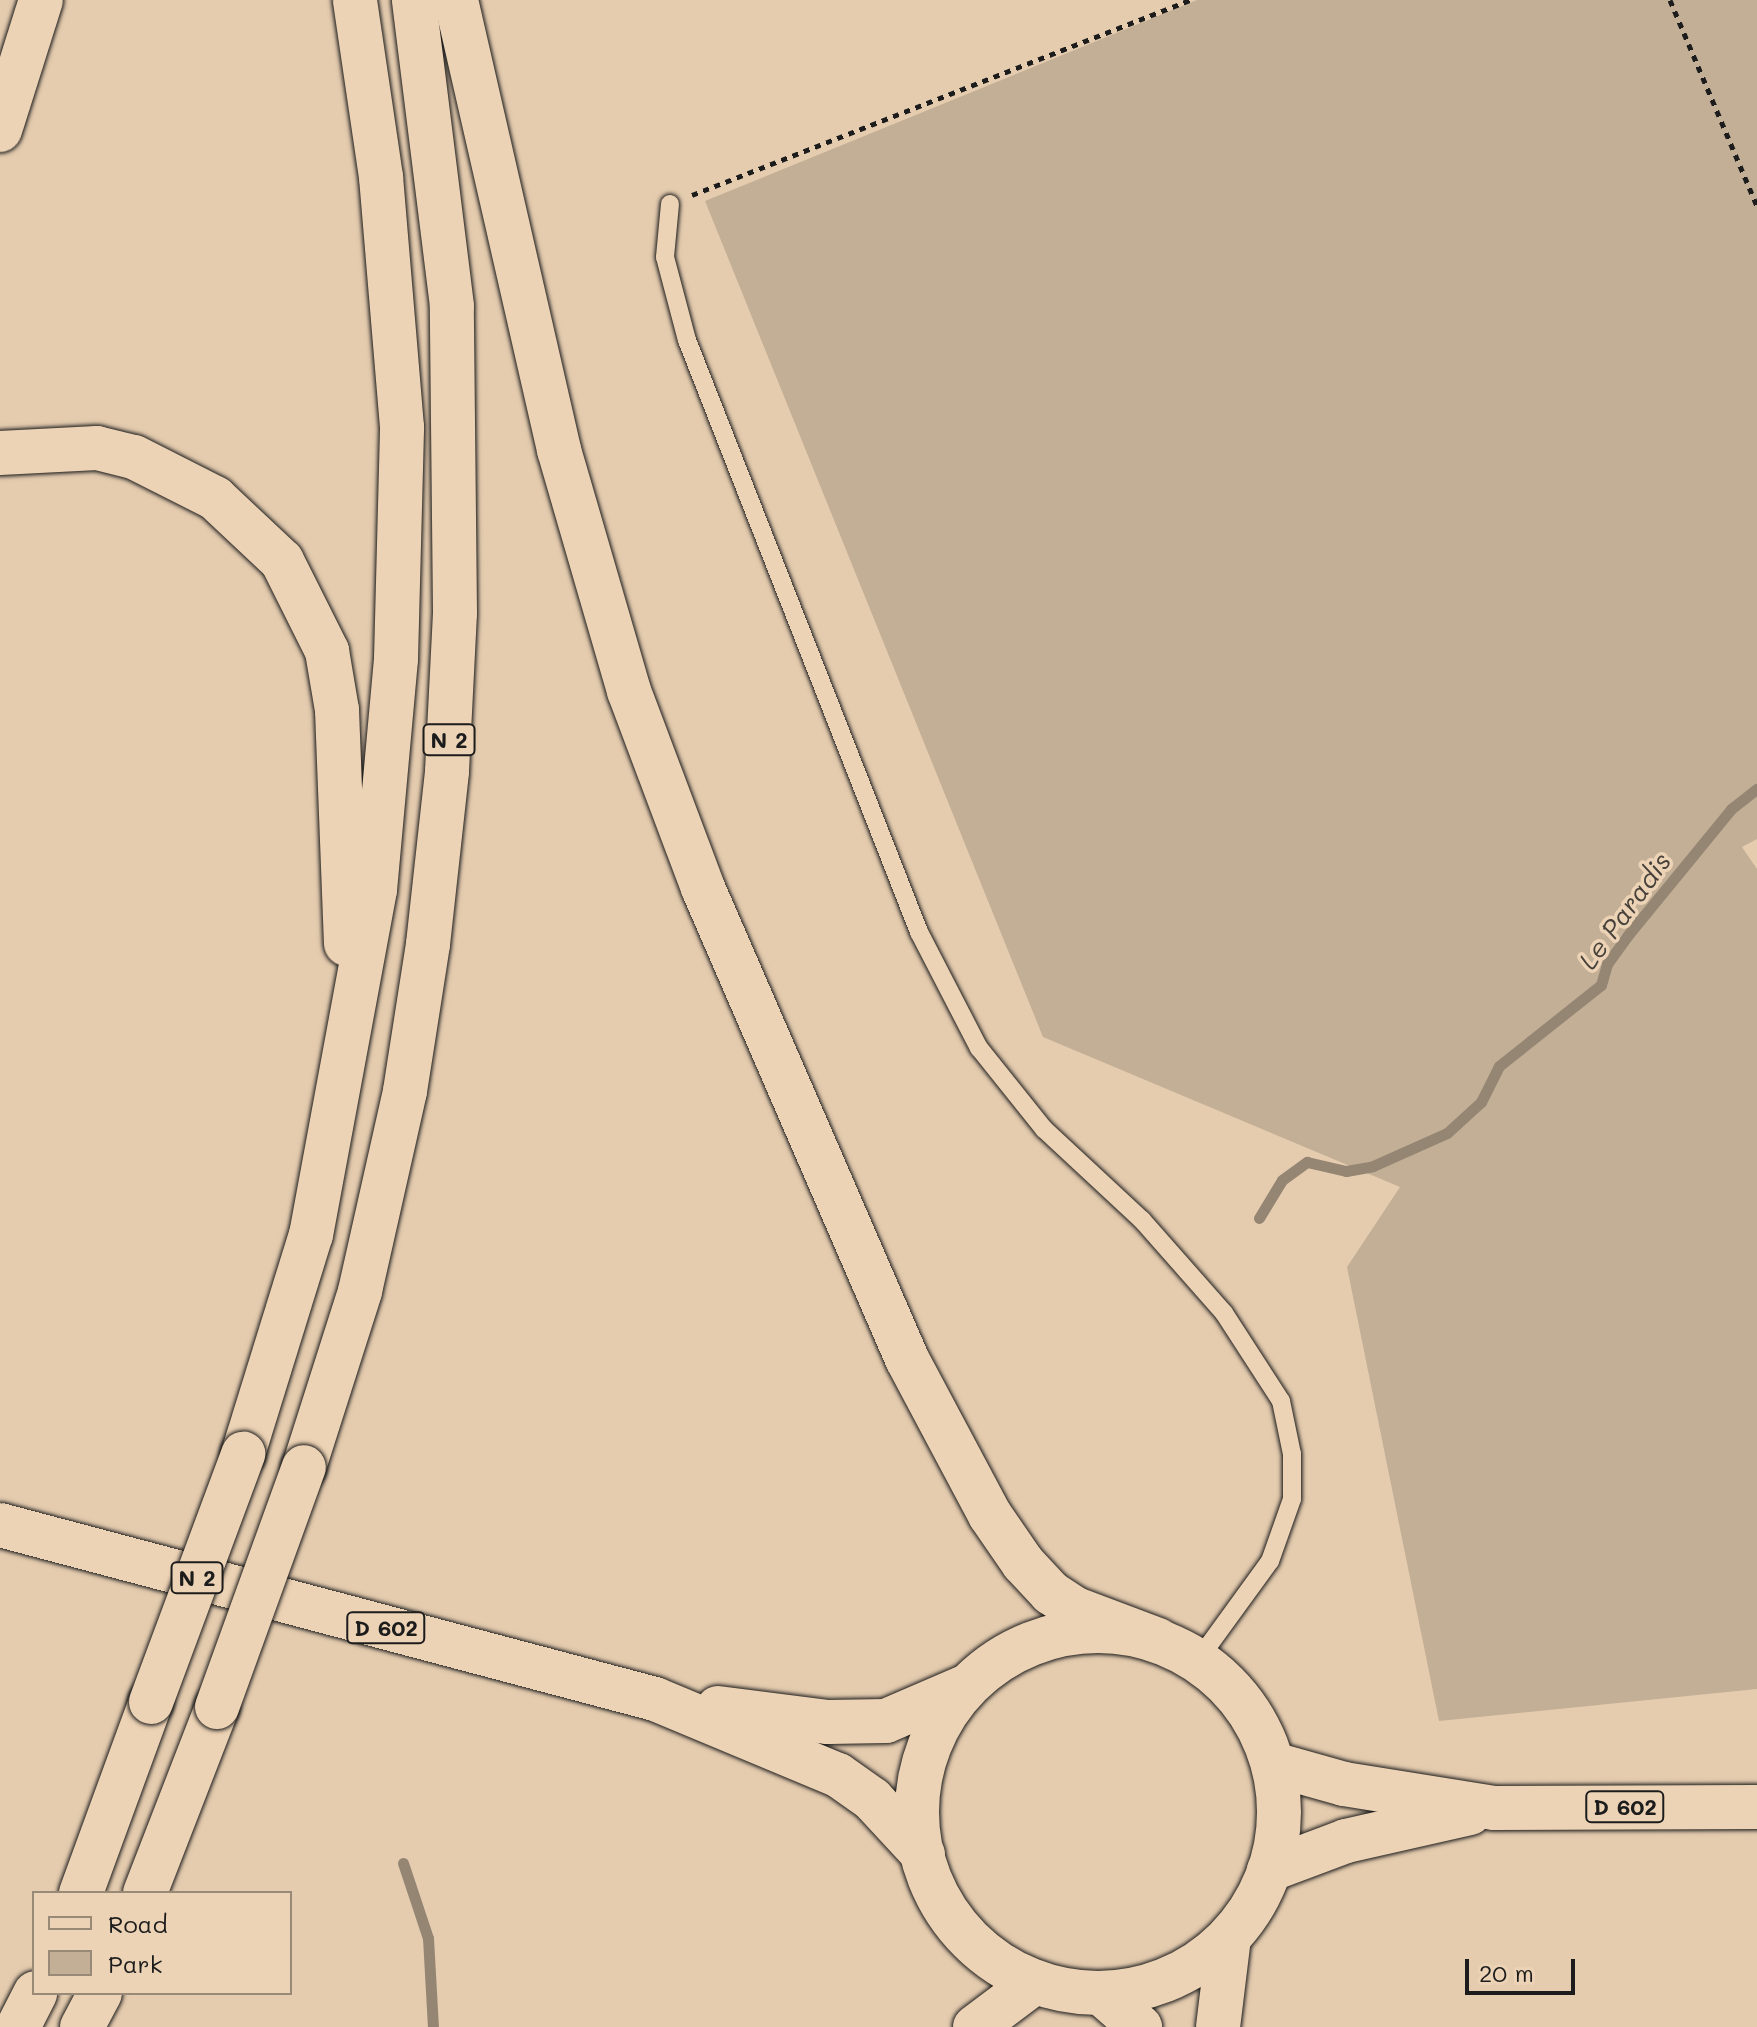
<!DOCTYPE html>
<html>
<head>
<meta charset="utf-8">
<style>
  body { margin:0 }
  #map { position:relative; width:1757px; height:2027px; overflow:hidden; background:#e5ccaf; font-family:Mali,sans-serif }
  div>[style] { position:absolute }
  .green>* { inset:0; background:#c3af96 }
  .stream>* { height:11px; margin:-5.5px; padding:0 5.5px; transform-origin:5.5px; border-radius:5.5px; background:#958674 }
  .path>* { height:5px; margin-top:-2.5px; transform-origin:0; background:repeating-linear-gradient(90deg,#1c1c1c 0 6px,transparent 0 12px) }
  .roads { filter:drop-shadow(0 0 2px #1c1c1c) drop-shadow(0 0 2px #1c1c1c) }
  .lane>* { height:18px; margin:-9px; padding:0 9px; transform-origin:9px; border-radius:9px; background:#edd3b5 }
  .secondary>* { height:44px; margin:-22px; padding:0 22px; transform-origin:22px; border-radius:22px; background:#edd3b5 }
  .primary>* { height:44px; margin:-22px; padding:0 22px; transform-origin:22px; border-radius:22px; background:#edd3b5 }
  .primary>.ring { margin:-22px; padding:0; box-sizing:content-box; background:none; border:44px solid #edd3b5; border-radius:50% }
  .highway>* { height:44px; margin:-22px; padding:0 22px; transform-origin:22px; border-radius:22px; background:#edd3b5 }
  .bridges { filter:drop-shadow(0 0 2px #1c1c1c) drop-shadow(0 0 2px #1c1c1c) }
  .highway-bridge>* { height:44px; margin:-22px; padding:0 22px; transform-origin:22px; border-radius:22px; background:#edd3b5 }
  span { translate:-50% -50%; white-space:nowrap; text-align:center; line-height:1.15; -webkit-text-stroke:7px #edd3b5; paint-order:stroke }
  .shield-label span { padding:2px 6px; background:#edd3b5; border:2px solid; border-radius:6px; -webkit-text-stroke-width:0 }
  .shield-label { font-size:22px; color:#1c1c1c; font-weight:700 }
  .water-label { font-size:26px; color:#46413b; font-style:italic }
  .legend { position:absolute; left:32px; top:1891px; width:260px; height:104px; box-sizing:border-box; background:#edd3b5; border:2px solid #998a78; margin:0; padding:10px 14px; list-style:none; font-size:24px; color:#1c1c1c }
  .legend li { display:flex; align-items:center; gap:16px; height:40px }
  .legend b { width:40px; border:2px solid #998a78 }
  .scale { position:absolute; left:1465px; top:1959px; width:110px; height:36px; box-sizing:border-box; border:4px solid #1c1c1c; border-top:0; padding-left:10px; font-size:24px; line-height:28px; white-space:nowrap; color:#1c1c1c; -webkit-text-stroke:6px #edd3b5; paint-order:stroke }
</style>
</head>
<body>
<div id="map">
  <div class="green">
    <i style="clip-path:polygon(1197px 0,1757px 0,1757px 839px,1742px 847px,1757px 869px,1757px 1689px,1439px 1721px,1347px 1267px,1400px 1187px,1043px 1037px,705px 201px)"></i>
  </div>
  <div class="stream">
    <i style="left:1259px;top:1218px;width:44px;rotate:-58.8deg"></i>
    <i style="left:1282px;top:1180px;width:31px;rotate:-36deg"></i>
    <i style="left:1307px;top:1162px;width:40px;rotate:13deg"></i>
    <i style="left:1346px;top:1171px;width:27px;rotate:-10deg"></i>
    <i style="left:1373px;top:1166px;width:81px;rotate:-24deg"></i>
    <i style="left:1447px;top:1133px;width:46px;rotate:-42.4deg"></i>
    <i style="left:1481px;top:1102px;width:40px;rotate:-63.4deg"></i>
    <i style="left:1499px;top:1066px;width:130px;rotate:-38.5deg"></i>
    <i style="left:1601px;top:985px;width:22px;rotate:-74deg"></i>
    <i style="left:1607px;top:964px;width:36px;rotate:-54deg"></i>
    <i style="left:1628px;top:935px;width:163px;rotate:-50.7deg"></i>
    <i style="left:1731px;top:809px;width:33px;rotate:-38deg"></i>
    <i style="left:403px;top:1863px;width:79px;rotate:71.6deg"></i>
    <i style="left:428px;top:1938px;width:89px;rotate:86.8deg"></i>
  </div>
  <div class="path">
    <i style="left:1670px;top:0;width:224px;rotate:67.1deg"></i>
    <i style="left:692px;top:195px;width:535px;rotate:-21.38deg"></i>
  </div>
  <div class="roads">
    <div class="lane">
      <i style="left:670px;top:204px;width:53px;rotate:95.4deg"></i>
      <i style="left:665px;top:257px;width:86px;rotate:75.2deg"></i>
      <i style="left:687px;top:340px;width:636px;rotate:68.6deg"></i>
      <i style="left:919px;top:932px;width:131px;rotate:62.7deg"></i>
      <i style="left:979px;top:1048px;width:104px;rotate:51.3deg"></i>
      <i style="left:1044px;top:1129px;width:134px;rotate:42.9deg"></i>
      <i style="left:1142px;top:1220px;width:124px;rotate:48.6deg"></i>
      <i style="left:1224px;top:1313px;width:105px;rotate:57.1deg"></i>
      <i style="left:1281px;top:1401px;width:54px;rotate:78.3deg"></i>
      <i style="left:1292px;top:1454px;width:45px;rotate:90deg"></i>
      <i style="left:1292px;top:1499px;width:66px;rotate:109.5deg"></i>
      <i style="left:1270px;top:1561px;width:122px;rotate:126deg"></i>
    </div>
    <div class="secondary">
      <i style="left:1101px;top:1993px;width:52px;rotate:41.1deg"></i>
      <i style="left:1218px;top:2027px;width:90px;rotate:-83deg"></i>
    </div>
    <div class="primary">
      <i style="left:0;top:1525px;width:678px;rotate:14.88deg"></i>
      <i style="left:655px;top:1699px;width:198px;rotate:22.6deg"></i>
      <i style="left:838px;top:1775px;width:42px;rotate:35.2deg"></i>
      <i style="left:872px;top:1799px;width:75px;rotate:47.2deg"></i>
      <i class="ring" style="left:917px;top:1631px;width:318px;height:318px"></i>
      <i style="left:718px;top:1708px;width:111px;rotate:7.3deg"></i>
      <i style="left:828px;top:1722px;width:58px;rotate:-1deg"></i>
      <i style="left:886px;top:1721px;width:86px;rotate:-23.3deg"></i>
      <i style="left:1273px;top:1764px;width:74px;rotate:15.7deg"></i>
      <i style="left:1344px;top:1784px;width:152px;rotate:9.1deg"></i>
      <i style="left:1494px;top:1808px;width:263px;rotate:-0.2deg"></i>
      <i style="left:1269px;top:1870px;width:82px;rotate:-20.6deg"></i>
      <i style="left:1346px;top:1841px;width:127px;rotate:-12.7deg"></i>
    </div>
    <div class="highway">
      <i style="left:456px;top:0;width:462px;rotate:77.1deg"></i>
      <i style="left:559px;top:450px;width:251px;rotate:73.8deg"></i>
      <i style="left:629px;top:691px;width:210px;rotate:69.4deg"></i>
      <i style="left:703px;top:888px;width:513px;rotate:66.58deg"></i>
      <i style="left:907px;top:1359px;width:177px;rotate:62deg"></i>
      <i style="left:990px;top:1515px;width:58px;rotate:55.5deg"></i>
      <i style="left:1023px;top:1563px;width:41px;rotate:47deg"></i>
      <i style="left:1051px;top:1593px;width:30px;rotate:33deg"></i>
      <i style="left:1076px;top:1609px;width:88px;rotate:20.7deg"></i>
      <i style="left:0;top:130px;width:136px;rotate:-72.5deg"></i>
      <i style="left:0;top:453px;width:97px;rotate:-3deg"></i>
      <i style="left:97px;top:448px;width:38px;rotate:14deg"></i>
      <i style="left:134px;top:457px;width:91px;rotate:26.8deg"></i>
      <i style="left:215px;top:498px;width:92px;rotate:43.2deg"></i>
      <i style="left:282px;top:561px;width:101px;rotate:63.4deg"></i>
      <i style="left:327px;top:651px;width:60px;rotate:80.4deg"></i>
      <i style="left:337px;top:710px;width:234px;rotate:87.8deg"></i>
      <i style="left:243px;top:1454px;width:229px;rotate:-72.8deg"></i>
      <i style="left:311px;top:1235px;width:351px;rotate:-79.5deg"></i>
      <i style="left:375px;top:890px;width:232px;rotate:-84.8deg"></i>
      <i style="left:396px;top:659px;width:232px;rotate:-88.5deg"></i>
      <i style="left:402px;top:427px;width:251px;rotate:-94.8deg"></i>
      <i style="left:381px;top:177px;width:179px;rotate:-98.4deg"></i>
      <i style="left:304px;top:1467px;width:185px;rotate:-72.3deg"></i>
      <i style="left:360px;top:1291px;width:205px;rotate:-77.3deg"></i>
      <i style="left:405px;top:1091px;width:149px;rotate:-81.1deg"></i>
      <i style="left:428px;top:944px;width:174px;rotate:-83.7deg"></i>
      <i style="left:447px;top:771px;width:158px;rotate:-87.1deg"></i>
      <i style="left:455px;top:613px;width:307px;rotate:-90.6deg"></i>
      <i style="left:452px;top:306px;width:308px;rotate:-97.1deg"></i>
      <i style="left:81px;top:1893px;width:203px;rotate:-69.9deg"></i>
      <i style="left:145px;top:1893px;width:199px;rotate:-68.8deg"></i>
      <i style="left:18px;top:2027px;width:38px;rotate:-63deg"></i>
      <i style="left:82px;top:2027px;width:38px;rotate:-62deg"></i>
      <i style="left:975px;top:2027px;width:75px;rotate:-36.9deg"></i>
    </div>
  </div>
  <div class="bridges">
    <div class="highway-bridge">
      <i style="left:151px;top:1702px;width:265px;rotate:-69.6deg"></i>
      <i style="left:217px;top:1707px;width:255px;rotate:-70.1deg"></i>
    </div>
  </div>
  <div class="shield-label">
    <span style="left:449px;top:740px">N 2</span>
    <span style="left:197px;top:1578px">N 2</span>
    <span style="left:386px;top:1628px">D 602</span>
    <span style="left:1625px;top:1807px">D 602</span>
  </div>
  <div class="water-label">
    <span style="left:1625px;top:911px;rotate:-54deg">Le Paradis</span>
  </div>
  <ul class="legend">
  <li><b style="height:10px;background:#edd3b5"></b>Road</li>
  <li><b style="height:22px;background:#c3af96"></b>Park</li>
  </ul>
  <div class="scale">20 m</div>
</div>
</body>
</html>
